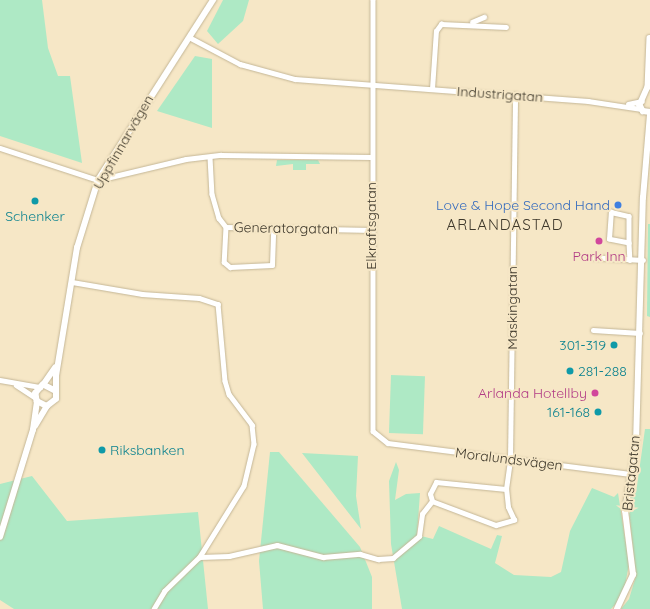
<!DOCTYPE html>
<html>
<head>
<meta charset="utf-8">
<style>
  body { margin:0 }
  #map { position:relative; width:650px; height:609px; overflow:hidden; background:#f6e7c6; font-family:Quicksand,sans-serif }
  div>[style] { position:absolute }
  .green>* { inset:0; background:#aee9c5; transform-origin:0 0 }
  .roads { filter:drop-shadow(0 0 1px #c4b696) drop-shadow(0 0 1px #c4b696) }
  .minor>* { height:4.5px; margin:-2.25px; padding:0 2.25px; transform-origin:2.25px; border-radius:2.25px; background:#fff }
  .tertiary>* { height:5.5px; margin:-2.75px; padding:0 2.75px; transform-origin:2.75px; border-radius:2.75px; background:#fff }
  .dots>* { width:11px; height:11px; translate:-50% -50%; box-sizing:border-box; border:2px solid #f6e7c6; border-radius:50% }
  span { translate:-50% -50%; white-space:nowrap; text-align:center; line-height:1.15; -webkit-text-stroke:4px #f6e7c6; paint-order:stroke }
  .street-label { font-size:14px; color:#3e382b }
  .shop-label { font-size:14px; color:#366cbe }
  .right { translate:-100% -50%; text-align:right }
  .culture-label { font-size:14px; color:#0d838f }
  .left { translate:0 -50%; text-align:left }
  .hotel-label { font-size:14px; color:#b23c85 }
  .neighbourhood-label { font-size:15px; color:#3e382b; letter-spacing:1px }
</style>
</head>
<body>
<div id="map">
  <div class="green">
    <i style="clip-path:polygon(0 0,42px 0,48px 48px,58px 76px,70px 76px,82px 163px,0 136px)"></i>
    <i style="clip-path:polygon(223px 0,249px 0,243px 21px,218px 44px,207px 31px)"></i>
    <i style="clip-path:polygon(195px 56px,212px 59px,212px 128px,157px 111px)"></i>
    <i style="clip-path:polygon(318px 160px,320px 164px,306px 164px,306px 170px,293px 170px,293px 164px,276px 166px,277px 160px)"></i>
    <i style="clip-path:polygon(648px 224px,650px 224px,650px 317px,647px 316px)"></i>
    <i style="left:391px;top:375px;width:34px;height:58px;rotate:2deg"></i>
    <i style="clip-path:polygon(645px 429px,650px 429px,650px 609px,621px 609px,629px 599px,636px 576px,628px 502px,632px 491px,636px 493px)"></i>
    <i style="clip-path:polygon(270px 452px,279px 452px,360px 547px,372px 577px,372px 609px,263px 609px,259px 561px)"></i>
    <i style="clip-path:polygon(302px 453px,358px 456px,356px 496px,361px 529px)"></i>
    <i style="clip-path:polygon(396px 462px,399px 470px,395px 500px,406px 494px,420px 493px,417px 535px,433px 539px,439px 526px,491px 549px,497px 535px,502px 536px,495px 563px,514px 575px,551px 577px,561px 572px,570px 531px,592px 488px,614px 497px,618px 493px,629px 564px,623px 596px,611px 609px,402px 609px,391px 544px,389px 481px)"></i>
    <i style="clip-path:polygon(32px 476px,67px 521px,198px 512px,208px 609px,14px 609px,0 600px,0 484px)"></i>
  </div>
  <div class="roads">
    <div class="minor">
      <i style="left:373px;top:0;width:431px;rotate:90deg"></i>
      <i style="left:373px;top:431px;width:19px;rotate:39deg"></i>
      <i style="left:388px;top:443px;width:244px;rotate:7.3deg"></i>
      <i style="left:472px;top:22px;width:13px;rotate:-23deg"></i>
      <i style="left:189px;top:37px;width:58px;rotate:27.9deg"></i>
      <i style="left:240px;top:64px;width:57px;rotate:15.3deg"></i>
      <i style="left:295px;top:79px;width:294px;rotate:4.3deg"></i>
      <i style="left:588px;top:101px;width:54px;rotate:8.6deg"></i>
      <i style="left:432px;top:89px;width:58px;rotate:-86.1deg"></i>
      <i style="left:436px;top:31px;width:9px;rotate:-54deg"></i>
      <i style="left:441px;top:24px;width:65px;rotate:2.6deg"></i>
      <i style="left:628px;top:104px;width:14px;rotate:-12deg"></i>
      <i style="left:0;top:148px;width:103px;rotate:18.1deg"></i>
      <i style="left:98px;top:180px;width:90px;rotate:-13.4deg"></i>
      <i style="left:186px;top:159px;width:35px;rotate:-7deg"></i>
      <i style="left:221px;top:155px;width:150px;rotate:0.8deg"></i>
      <i style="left:210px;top:157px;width:37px;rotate:87deg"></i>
      <i style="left:212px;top:194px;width:25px;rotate:74deg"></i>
      <i style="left:219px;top:218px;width:11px;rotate:52deg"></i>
      <i style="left:226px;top:227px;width:146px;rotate:1.2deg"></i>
      <i style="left:226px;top:227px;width:35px;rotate:93deg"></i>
      <i style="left:224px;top:262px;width:8px;rotate:40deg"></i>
      <i style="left:230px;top:267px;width:42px;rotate:-2.7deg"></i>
      <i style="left:272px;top:265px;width:36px;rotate:-88deg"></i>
      <i style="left:629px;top:243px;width:20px;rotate:-169deg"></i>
      <i style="left:609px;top:239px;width:27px;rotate:-86deg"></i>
      <i style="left:611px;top:212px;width:18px;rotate:13deg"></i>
      <i style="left:629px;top:216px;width:27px;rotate:90deg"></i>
      <i style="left:629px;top:243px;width:17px;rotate:87deg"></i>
      <i style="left:588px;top:257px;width:55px;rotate:3.1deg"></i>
      <i style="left:72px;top:282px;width:71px;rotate:9.7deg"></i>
      <i style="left:142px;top:294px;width:57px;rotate:4deg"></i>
      <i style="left:199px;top:298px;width:20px;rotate:18deg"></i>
      <i style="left:218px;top:304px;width:77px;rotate:84.8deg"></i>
      <i style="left:225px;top:381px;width:14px;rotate:73deg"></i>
      <i style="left:229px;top:394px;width:39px;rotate:53deg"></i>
      <i style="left:252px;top:425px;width:19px;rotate:84deg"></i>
      <i style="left:254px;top:444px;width:43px;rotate:103.4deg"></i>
      <i style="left:244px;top:486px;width:84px;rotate:121.8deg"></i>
      <i style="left:200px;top:557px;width:49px;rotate:135.8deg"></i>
      <i style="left:165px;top:591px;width:21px;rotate:121deg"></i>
      <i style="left:593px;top:330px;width:47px;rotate:3.7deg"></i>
      <i style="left:0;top:380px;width:41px;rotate:9.9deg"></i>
      <i style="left:16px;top:385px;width:24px;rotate:33deg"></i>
      <i style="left:432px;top:501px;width:68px;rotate:20.6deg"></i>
      <i style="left:496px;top:525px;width:19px;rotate:-16deg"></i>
      <i style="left:514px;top:520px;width:14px;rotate:-115deg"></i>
      <i style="left:508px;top:507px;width:18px;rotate:-96deg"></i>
      <i style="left:506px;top:489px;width:30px;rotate:-82deg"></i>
      <i style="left:510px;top:459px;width:364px;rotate:-89.2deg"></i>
      <i style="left:432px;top:501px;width:7px;rotate:-106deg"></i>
      <i style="left:430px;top:494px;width:13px;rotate:-63deg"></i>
      <i style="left:436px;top:482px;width:70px;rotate:5.7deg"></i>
      <i style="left:200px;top:557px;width:29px;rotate:-2deg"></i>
      <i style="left:229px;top:556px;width:49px;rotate:-12.9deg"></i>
      <i style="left:277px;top:545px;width:48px;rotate:14.6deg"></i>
      <i style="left:323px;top:557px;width:37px;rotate:-5deg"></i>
      <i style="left:360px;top:554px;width:19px;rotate:16deg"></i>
      <i style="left:378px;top:559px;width:15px;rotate:-4deg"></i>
      <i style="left:393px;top:558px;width:34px;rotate:-40deg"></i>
      <i style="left:419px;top:536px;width:22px;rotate:-82deg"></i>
      <i style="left:422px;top:514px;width:16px;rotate:-52deg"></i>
    </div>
    <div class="tertiary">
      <i style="left:650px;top:38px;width:49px;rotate:92.3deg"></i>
      <i style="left:648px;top:87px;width:20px;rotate:114deg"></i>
      <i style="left:640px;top:105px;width:7px;rotate:63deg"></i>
      <i style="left:643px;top:111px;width:7px;rotate:8deg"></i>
      <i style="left:43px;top:385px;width:21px;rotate:-55deg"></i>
      <i style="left:55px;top:391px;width:13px;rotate:-153deg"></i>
      <i style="left:43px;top:385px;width:11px;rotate:131deg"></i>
      <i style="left:36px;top:393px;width:8px;rotate:83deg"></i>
      <i style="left:37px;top:401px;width:11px;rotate:27deg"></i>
      <i style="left:47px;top:406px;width:11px;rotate:-38deg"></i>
      <i style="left:56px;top:399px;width:23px;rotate:-90deg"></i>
      <i style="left:56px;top:376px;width:130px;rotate:-80.7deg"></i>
      <i style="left:77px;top:248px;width:71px;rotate:-72.8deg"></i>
      <i style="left:98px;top:180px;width:214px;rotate:-57.4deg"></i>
      <i style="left:35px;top:426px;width:23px;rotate:-59deg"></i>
      <i style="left:0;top:537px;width:112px;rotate:-72.9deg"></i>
      <i style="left:33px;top:430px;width:29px;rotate:-82deg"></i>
      <i style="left:617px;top:609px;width:38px;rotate:-65deg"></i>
      <i style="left:633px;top:575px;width:64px;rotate:-97.1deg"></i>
      <i style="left:625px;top:511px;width:68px;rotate:-80.7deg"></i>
      <i style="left:636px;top:444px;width:246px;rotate:-88.4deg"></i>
      <i style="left:643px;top:198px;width:83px;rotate:-85.2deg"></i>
    </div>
  </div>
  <div class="dots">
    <i style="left:35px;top:201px;background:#0f9aa8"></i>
    <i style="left:618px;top:205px;background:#3f7fe0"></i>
    <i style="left:599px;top:241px;background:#d1479c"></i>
    <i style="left:614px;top:345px;background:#0f9aa8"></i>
    <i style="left:570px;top:371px;background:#0f9aa8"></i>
    <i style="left:595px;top:393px;background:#d1479c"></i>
    <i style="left:598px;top:412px;background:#0f9aa8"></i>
    <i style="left:102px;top:450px;background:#0f9aa8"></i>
  </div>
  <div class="street-label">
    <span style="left:500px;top:94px;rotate:4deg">Industrigatan</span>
    <span style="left:123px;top:142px;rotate:-60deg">Uppfinnarvägen</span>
    <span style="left:371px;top:226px;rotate:-90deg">Elkraftsgatan</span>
    <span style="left:286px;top:228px;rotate:1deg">Generatorgatan</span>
    <span style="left:512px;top:308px;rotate:-90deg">Maskingatan</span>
    <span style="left:509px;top:459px;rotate:7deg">Moralundsvägen</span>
    <span style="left:631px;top:473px;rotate:-84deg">Bristagatan</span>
  </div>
  <div class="shop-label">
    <span class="right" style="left:610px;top:205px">Love &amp; Hope Second Hand</span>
  </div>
  <div class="culture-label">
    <span style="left:35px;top:216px">Schenker</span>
    <span class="right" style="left:606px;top:345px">301-319</span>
    <span class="left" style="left:578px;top:371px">281-288</span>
    <span class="right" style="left:590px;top:412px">161-168</span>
    <span class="left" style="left:110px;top:450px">Riksbanken</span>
  </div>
  <div class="hotel-label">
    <span style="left:599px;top:256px">Park Inn</span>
    <span class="right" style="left:587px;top:393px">Arlanda Hotellby</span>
  </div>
  <div class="neighbourhood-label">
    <span style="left:505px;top:225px">ARLANDASTAD</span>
  </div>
</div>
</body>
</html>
